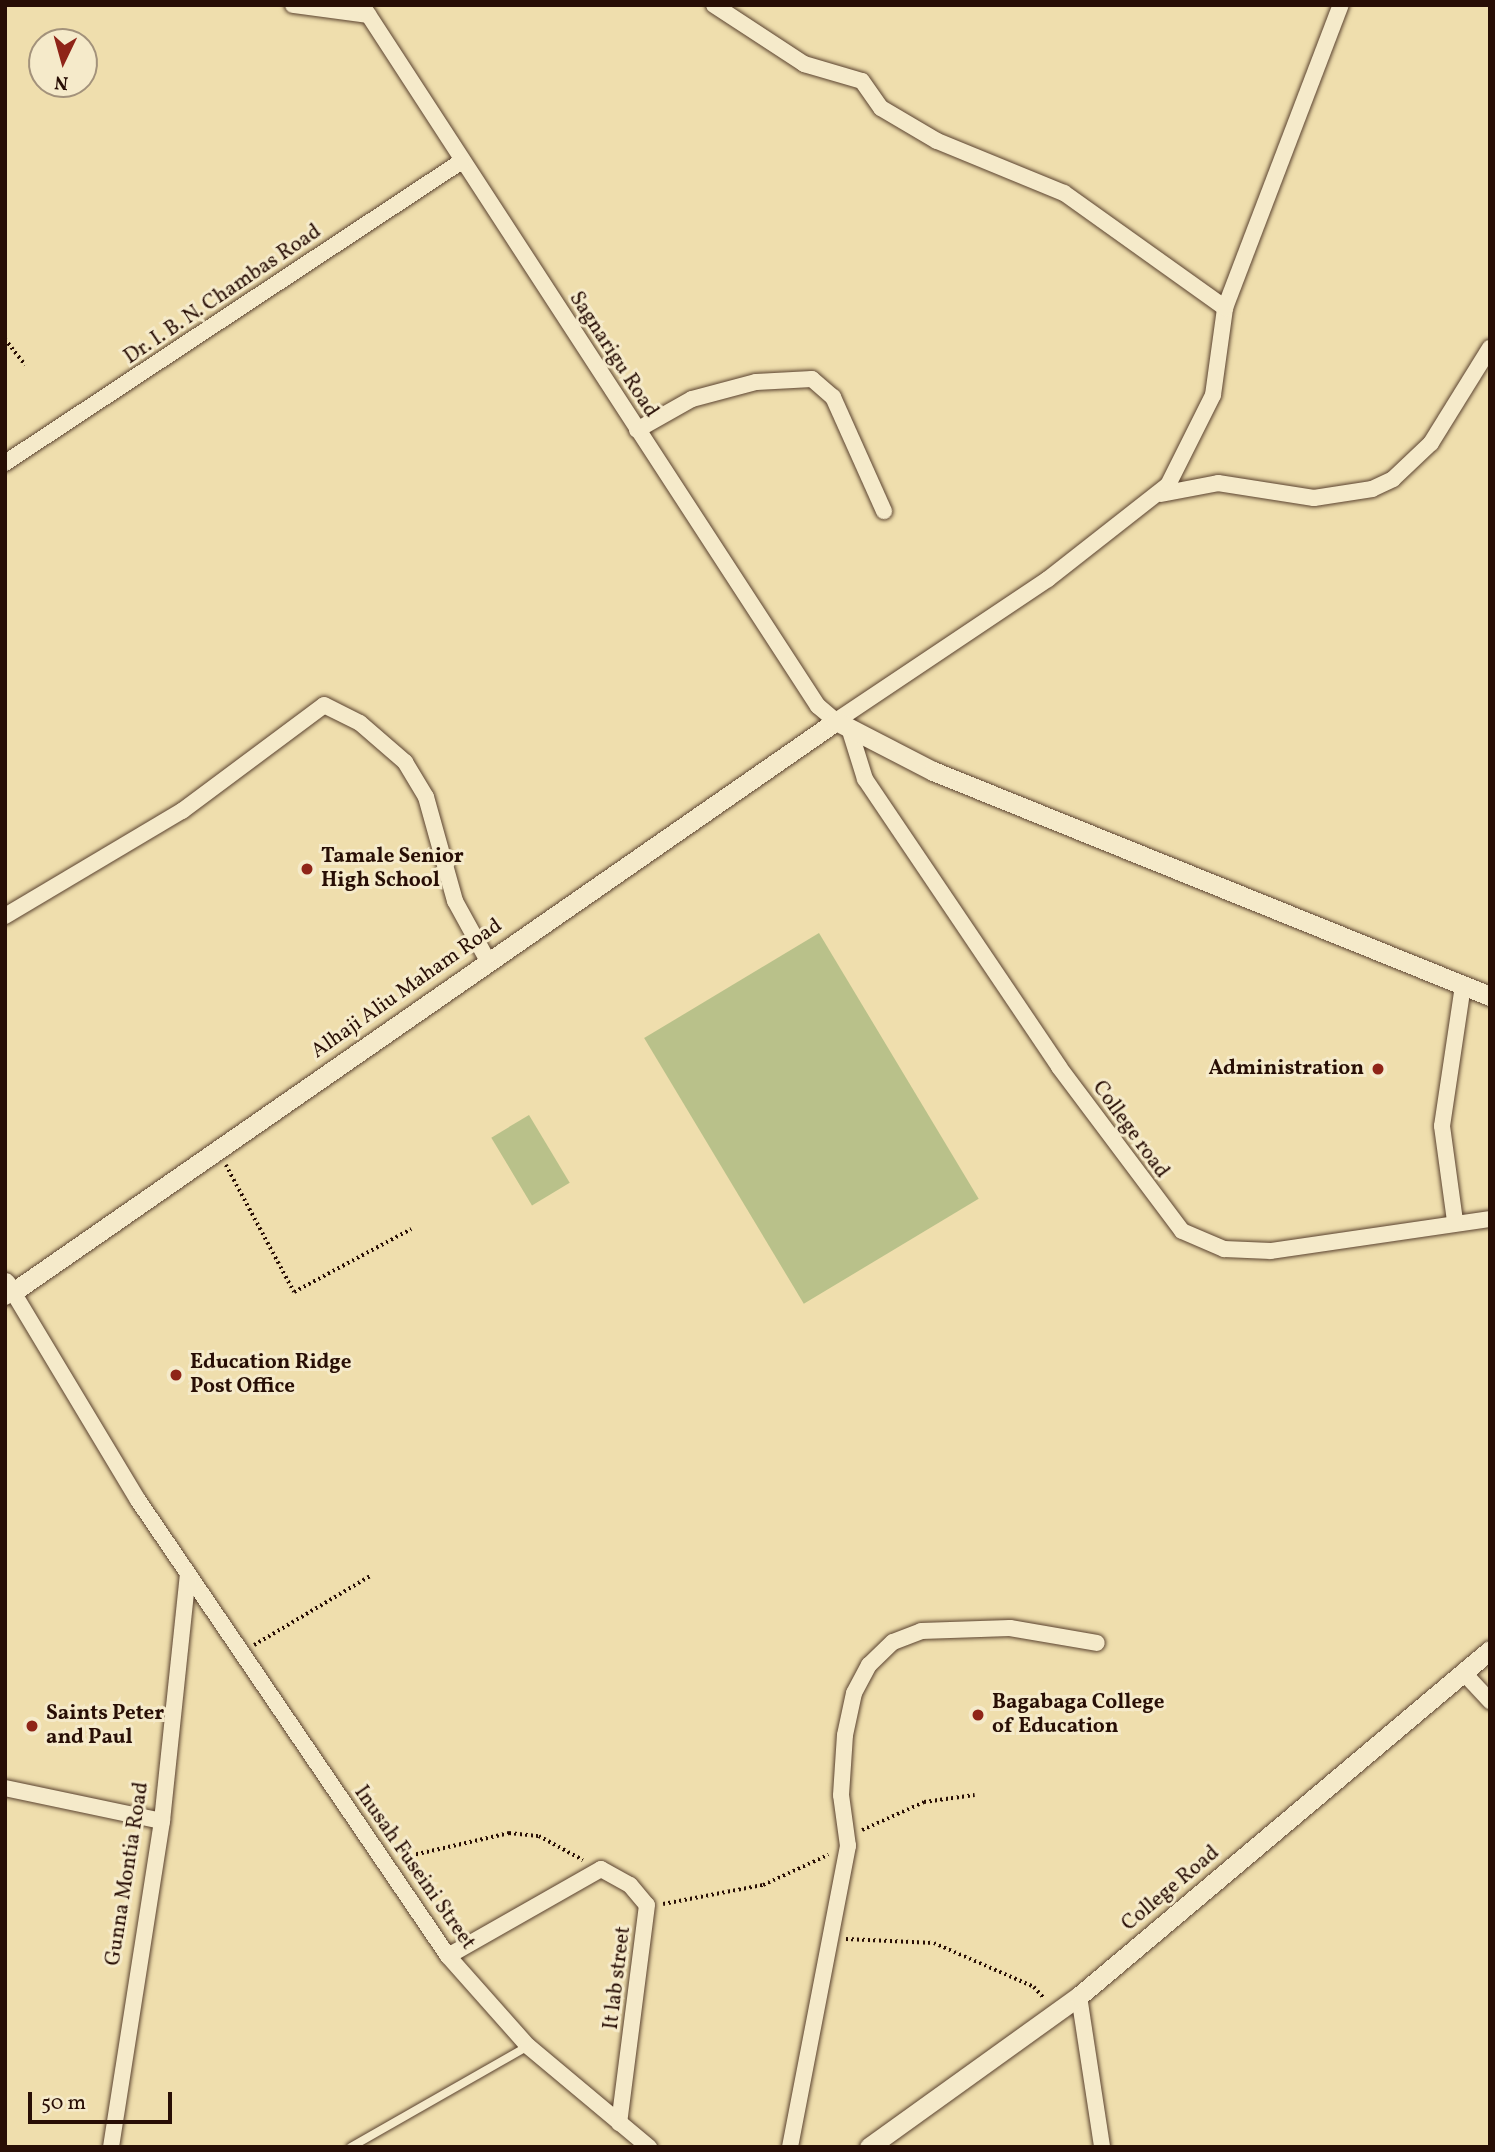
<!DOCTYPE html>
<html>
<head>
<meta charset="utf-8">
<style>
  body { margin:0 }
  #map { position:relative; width:1495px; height:2152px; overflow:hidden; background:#efdead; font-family:Vollkorn,serif }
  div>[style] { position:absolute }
  .green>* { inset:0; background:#b9c18a; transform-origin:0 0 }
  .path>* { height:3.5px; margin-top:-1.75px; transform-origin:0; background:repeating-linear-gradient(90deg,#280e05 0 2px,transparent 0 5.5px) }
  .roads { filter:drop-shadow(0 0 2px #5a422f) drop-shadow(0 0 2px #5a422f) }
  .service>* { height:8px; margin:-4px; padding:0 4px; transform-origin:4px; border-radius:4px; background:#f5eaca }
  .minor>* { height:16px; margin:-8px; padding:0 8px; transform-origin:8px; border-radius:8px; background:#f5eaca }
  .tertiary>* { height:19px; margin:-9.5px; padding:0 9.5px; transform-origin:9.5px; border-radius:9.5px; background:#f5eaca }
  .dots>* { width:19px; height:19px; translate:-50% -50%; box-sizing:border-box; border:4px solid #f5eaca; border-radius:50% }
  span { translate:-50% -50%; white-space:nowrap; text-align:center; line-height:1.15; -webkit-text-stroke:6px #f5eaca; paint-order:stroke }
  .street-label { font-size:21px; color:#280e05 }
  .poi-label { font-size:21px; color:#280e05; font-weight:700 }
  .left { translate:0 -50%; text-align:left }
  .right { translate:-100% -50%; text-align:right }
  .frame { position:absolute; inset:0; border:7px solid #280e05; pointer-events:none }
  .north { position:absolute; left:28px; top:28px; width:70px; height:70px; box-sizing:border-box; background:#f5eaca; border:2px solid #a3927b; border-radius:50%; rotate:185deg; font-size:19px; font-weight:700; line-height:28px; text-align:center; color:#280e05 }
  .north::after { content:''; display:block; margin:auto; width:24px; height:32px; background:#8f2418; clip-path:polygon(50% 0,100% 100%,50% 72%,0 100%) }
  .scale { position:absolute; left:28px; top:2092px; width:144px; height:32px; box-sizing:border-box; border:4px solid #280e05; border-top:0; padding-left:9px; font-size:21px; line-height:24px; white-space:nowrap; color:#280e05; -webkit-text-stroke:5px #f5eaca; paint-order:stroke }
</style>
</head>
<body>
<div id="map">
  <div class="green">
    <i style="left:819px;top:933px;width:310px;height:204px;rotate:59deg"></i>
    <i style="left:529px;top:1115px;width:79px;height:44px;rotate:59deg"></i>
  </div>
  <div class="path">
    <i style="left:5px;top:339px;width:33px;rotate:52deg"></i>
    <i style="left:226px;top:1165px;width:144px;rotate:61.8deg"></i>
    <i style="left:294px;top:1292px;width:133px;rotate:-28.3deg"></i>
    <i style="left:254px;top:1645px;width:135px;rotate:-30.7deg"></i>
    <i style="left:862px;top:1830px;width:68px;rotate:-24.3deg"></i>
    <i style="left:924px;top:1802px;width:51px;rotate:-7.8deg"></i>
    <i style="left:400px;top:1858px;width:112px;rotate:-12.9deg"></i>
    <i style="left:509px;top:1833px;width:30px;rotate:6deg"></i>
    <i style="left:539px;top:1836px;width:50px;rotate:28.6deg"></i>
    <i style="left:663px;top:1904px;width:102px;rotate:-10.8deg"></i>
    <i style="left:763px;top:1885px;width:72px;rotate:-24.8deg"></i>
    <i style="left:846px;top:1939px;width:88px;rotate:2.6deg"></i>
    <i style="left:934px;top:1943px;width:109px;rotate:23.7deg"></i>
    <i style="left:1034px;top:1987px;width:15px;rotate:48deg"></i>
  </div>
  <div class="roads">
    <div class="service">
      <i style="left:351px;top:2147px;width:204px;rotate:-29.7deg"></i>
    </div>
    <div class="minor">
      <i style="left:293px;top:5px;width:76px;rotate:7.6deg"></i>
      <i style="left:362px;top:5px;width:836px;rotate:56.96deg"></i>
      <i style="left:818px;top:706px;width:23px;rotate:40deg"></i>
      <i style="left:836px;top:721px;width:255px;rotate:-33.8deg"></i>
      <i style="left:1048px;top:579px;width:152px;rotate:-38.1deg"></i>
      <i style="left:1168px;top:485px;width:101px;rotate:-63.4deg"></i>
      <i style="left:1213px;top:395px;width:88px;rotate:-82.1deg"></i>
      <i style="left:1225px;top:308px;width:324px;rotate:-69.1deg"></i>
      <i style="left:714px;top:5px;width:108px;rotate:33.2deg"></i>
      <i style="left:804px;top:64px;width:60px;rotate:16.3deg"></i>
      <i style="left:862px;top:81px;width:33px;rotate:55deg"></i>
      <i style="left:881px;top:108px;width:65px;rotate:30.5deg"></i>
      <i style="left:937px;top:141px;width:137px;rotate:22.3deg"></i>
      <i style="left:1064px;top:193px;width:198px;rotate:35.5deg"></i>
      <i style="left:637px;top:430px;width:63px;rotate:-29.4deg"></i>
      <i style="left:692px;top:399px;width:66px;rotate:-14.9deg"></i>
      <i style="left:756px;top:382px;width:56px;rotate:-3.1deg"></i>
      <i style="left:812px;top:379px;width:28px;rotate:41deg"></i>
      <i style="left:833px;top:397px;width:125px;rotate:65.9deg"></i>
      <i style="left:5px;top:463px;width:548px;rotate:-33.46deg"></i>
      <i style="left:1161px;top:494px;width:58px;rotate:-10.9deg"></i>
      <i style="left:1218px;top:483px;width:97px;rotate:8.9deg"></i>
      <i style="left:1314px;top:498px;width:59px;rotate:-8.8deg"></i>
      <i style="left:1372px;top:489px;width:23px;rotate:-25deg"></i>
      <i style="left:1393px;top:479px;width:52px;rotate:-43.5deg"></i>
      <i style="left:1431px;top:443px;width:112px;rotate:-58.2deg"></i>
      <i style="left:850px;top:731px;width:50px;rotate:72.6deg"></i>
      <i style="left:865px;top:779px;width:347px;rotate:56deg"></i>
      <i style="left:1059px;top:1067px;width:205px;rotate:53.1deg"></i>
      <i style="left:1182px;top:1231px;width:46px;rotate:23.2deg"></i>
      <i style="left:1224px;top:1249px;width:47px;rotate:2.4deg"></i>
      <i style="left:1271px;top:1251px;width:221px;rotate:-8.3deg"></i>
      <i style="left:5px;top:916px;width:206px;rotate:-30.7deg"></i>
      <i style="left:182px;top:811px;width:177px;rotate:-36.7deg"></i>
      <i style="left:324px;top:705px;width:40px;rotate:26.6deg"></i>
      <i style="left:360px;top:723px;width:60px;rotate:40.9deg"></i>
      <i style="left:405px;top:762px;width:41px;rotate:59deg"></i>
      <i style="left:426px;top:797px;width:108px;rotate:74.4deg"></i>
      <i style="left:455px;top:901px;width:68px;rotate:61.2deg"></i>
      <i style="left:1455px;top:1221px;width:96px;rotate:-97.8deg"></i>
      <i style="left:1442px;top:1126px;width:143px;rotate:-81.5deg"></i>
      <i style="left:5px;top:1297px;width:9px;rotate:-32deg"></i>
      <i style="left:13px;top:1292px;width:243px;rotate:59deg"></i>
      <i style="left:138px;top:1500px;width:551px;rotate:55.79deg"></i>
      <i style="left:448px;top:1956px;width:120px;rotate:48.4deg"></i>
      <i style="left:528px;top:2046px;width:158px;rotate:39.9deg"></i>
      <i style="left:1463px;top:1672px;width:40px;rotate:47deg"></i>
      <i style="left:5px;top:1788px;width:160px;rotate:11.9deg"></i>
      <i style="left:448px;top:1956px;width:176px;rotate:-29.6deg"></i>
      <i style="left:601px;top:1869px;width:33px;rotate:29deg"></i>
      <i style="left:630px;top:1885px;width:26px;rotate:50deg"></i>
      <i style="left:647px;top:1905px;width:220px;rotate:97.3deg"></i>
      <i style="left:1079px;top:1996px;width:153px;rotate:81.3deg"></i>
      <i style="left:111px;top:2147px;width:330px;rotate:-81.1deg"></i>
      <i style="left:162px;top:1821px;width:247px;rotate:-84deg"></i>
      <i style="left:790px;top:2147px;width:307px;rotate:-79.1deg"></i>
      <i style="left:848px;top:1846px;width:51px;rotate:-97.8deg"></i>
      <i style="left:841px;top:1795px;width:60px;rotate:-86.2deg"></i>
      <i style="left:845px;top:1735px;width:43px;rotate:-77.9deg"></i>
      <i style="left:854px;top:1693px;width:32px;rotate:-62deg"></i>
      <i style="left:869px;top:1665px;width:33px;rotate:-44deg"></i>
      <i style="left:893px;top:1642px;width:30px;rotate:-21deg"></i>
      <i style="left:921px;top:1631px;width:89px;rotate:-1.9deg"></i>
      <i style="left:1010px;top:1628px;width:88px;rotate:9.8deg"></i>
    </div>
    <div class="tertiary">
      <i style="left:5px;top:1282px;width:13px;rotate:51deg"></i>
      <i style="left:13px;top:1292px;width:1002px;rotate:-34.75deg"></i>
      <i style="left:836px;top:721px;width:109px;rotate:27.3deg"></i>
      <i style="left:933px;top:771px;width:601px;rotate:22deg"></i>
      <i style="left:869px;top:2147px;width:259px;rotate:-35.7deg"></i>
      <i style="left:1079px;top:1996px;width:537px;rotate:-40.09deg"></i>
    </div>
  </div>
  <div class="dots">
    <i style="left:307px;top:869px;background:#8f2418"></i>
    <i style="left:1378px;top:1069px;background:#8f2418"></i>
    <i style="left:176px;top:1375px;background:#8f2418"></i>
    <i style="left:978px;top:1715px;background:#8f2418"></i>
    <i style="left:32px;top:1726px;background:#8f2418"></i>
  </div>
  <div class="street-label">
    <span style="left:223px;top:295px;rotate:-34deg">Dr. I. B. N. Chambas Road</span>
    <span style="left:613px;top:355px;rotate:57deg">Sagnarigu Road</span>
    <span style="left:407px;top:989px;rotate:-35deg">Alhaji Aliu Maham Road</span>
    <span style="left:1130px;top:1130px;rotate:54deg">College road</span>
    <span style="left:414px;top:1868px;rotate:55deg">Inusah Fuseini Street</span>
    <span style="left:128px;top:1874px;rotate:-81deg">Gunna Montia Road</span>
    <span style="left:1171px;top:1889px;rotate:-40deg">College Road</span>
    <span style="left:618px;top:1978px;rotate:-83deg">It lab street</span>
  </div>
  <div class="poi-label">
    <span class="left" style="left:321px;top:869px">Tamale Senior<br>High School</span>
    <span class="right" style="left:1364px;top:1069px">Administration</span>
    <span class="left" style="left:190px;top:1375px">Education Ridge<br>Post Office</span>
    <span class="left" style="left:992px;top:1715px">Bagabaga College<br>of Education</span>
    <span class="left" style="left:46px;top:1726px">Saints Peter<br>and Paul</span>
  </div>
  <div class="frame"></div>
  <div class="north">N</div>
  <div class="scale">50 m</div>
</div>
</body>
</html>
